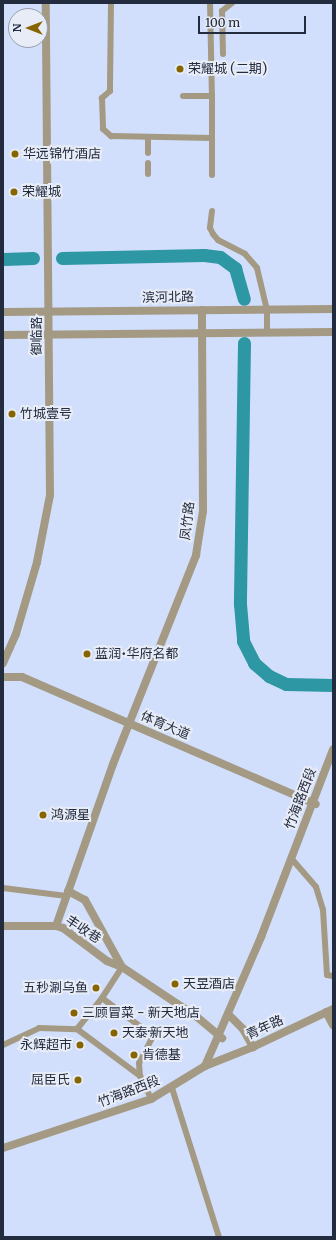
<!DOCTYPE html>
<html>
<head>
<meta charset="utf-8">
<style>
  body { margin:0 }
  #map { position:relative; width:336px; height:1240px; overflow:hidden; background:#d1dffd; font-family:Merriweather,"Noto Sans SC",serif }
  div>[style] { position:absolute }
  .river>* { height:13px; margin:-6.5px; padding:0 6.5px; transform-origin:6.5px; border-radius:6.5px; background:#2d97a3 }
  .minor>* { height:6px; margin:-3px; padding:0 3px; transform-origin:3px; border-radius:3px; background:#a49a84 }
  .tertiary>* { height:8px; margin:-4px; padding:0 4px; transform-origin:4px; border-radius:4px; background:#a49a84 }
  .dots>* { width:11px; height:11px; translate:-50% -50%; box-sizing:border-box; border:2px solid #e7ecf6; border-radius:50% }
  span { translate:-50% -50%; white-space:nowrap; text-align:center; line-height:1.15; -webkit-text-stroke:4px #e7ecf6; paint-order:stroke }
  .poi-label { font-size:13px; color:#232b3e }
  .left { translate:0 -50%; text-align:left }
  .right { translate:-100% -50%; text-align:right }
  .street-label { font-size:13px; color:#232b3e }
  .frame { position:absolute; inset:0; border:4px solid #232b3e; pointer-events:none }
  .north { position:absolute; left:8px; top:8px; width:40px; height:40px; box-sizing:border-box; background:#e7ecf6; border:1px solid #999fac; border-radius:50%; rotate:270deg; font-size:11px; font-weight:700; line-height:16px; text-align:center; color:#232b3e }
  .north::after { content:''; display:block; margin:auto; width:14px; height:18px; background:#866500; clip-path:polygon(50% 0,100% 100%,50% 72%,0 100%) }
  .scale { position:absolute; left:198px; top:16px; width:108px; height:18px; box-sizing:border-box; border:2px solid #232b3e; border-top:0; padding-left:5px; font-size:12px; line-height:14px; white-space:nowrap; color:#232b3e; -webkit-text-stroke:3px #e7ecf6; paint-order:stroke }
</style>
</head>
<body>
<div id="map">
  <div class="river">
    <i style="left:62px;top:258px;width:142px;rotate:-1.2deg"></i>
    <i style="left:204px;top:255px;width:16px;rotate:7deg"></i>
    <i style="left:220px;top:257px;width:19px;rotate:36deg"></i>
    <i style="left:235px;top:268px;width:32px;rotate:74deg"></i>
    <i style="left:3px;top:259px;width:30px;rotate:-2deg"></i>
    <i style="left:244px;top:343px;width:261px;rotate:90.9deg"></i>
    <i style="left:240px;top:604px;width:37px;rotate:85deg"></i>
    <i style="left:243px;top:641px;width:25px;rotate:63deg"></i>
    <i style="left:254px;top:663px;width:20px;rotate:41deg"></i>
    <i style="left:269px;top:676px;width:19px;rotate:25deg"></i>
    <i style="left:286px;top:684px;width:47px;rotate:1.2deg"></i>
  </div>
  <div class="minor">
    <i style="left:111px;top:3px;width:88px;rotate:90.7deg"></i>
    <i style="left:110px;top:91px;width:11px;rotate:139deg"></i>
    <i style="left:102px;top:98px;width:31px;rotate:88deg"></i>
    <i style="left:103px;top:129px;width:11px;rotate:41deg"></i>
    <i style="left:111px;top:136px;width:101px;rotate:1.1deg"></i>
    <i style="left:212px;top:138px;width:42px;rotate:-90deg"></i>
    <i style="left:212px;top:96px;width:29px;rotate:180deg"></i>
    <i style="left:210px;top:3px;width:93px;rotate:88.8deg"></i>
    <i style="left:223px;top:54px;width:43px;rotate:-91.3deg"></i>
    <i style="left:222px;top:11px;width:13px;rotate:-39deg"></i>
    <i style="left:148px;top:153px;width:16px;rotate:-90deg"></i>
    <i style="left:148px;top:174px;width:11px;rotate:-90deg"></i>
    <i style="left:212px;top:175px;width:37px;rotate:-90deg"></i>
    <i style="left:212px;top:211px;width:17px;rotate:97deg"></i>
    <i style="left:210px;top:228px;width:7px;rotate:63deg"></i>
    <i style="left:213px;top:234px;width:8px;rotate:50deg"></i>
    <i style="left:218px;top:240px;width:30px;rotate:27deg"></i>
    <i style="left:245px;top:254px;width:18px;rotate:49deg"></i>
    <i style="left:257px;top:268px;width:43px;rotate:76.6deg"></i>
    <i style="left:267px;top:310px;width:23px;rotate:90deg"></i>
    <i style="left:291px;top:858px;width:38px;rotate:49deg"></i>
    <i style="left:316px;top:887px;width:24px;rotate:73deg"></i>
    <i style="left:323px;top:910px;width:65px;rotate:86.5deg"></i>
    <i style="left:327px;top:975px;width:6px;rotate:9deg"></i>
    <i style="left:3px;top:888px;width:64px;rotate:7.2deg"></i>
    <i style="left:102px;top:998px;width:64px;rotate:36.7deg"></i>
    <i style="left:153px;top:1036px;width:30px;rotate:117deg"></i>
    <i style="left:139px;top:1063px;width:13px;rotate:86deg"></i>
    <i style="left:77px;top:1029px;width:40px;rotate:-51deg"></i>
    <i style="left:102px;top:998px;width:37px;rotate:-57deg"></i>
    <i style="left:3px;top:1045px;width:40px;rotate:-25deg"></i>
    <i style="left:39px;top:1028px;width:38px;rotate:2deg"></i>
    <i style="left:77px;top:1029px;width:79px;rotate:36.7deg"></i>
    <i style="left:140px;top:1076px;width:25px;rotate:64deg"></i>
    <i style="left:172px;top:1088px;width:156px;rotate:72.5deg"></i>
  </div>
  <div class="tertiary">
    <i style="left:3px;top:312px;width:330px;rotate:-0.5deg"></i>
    <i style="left:3px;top:335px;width:330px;rotate:-0.5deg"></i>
    <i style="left:3px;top:663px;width:32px;rotate:-66deg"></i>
    <i style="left:16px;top:634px;width:75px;rotate:-73.7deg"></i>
    <i style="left:37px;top:562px;width:68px;rotate:-79deg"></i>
    <i style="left:50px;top:495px;width:492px;rotate:-90.5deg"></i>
    <i style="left:3px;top:677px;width:19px"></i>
    <i style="left:22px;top:677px;width:320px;rotate:23.4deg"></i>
    <i style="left:68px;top:891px;width:19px;rotate:28deg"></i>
    <i style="left:85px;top:900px;width:77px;rotate:61.1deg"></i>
    <i style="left:3px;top:926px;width:53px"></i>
    <i style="left:56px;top:926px;width:7px;rotate:16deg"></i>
    <i style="left:63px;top:928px;width:55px;rotate:36.9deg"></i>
    <i style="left:107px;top:961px;width:16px;rotate:22deg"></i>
    <i style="left:122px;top:967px;width:90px;rotate:33.7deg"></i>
    <i style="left:197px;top:1017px;width:33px;rotate:40deg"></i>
    <i style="left:56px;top:926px;width:172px;rotate:-70.6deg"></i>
    <i style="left:113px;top:764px;width:225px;rotate:-68.3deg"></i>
    <i style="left:196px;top:555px;width:45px;rotate:-81deg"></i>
    <i style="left:203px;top:511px;width:201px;rotate:-90.3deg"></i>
    <i style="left:326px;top:1012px;width:15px;rotate:62deg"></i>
    <i style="left:228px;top:1014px;width:21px;rotate:45deg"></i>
    <i style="left:243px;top:1029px;width:21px;rotate:61deg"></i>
    <i style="left:205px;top:1066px;width:141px;rotate:-66.5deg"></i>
    <i style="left:261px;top:937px;width:201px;rotate:-69deg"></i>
    <i style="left:3px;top:1148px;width:156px;rotate:-18.3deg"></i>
    <i style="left:151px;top:1099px;width:63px;rotate:-31.4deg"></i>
    <i style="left:205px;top:1066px;width:52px;rotate:-21.6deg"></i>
    <i style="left:253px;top:1047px;width:89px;rotate:-25.4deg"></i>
  </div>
  <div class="dots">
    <i style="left:180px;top:69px;background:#866500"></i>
    <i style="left:15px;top:154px;background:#866500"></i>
    <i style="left:14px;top:192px;background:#866500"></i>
    <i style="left:12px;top:414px;background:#866500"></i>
    <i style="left:87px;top:654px;background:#866500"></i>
    <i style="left:43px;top:815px;background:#866500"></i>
    <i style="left:175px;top:984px;background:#866500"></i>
    <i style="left:96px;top:988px;background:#866500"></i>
    <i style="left:74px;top:1013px;background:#866500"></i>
    <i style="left:114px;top:1033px;background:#866500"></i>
    <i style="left:80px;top:1045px;background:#866500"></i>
    <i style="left:134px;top:1055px;background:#866500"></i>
    <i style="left:78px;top:1080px;background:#866500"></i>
  </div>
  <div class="poi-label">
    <span class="left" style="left:188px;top:69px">荣耀城 (二期)</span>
    <span class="left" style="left:23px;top:154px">华远锦竹酒店</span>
    <span class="left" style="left:22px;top:192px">荣耀城</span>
    <span class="left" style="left:20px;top:414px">竹城壹号</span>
    <span class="left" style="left:95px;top:654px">蓝润•华府名都</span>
    <span class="left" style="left:51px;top:815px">鸿源星</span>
    <span class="left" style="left:183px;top:984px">天昱酒店</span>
    <span class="right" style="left:88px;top:988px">五秒涮乌鱼</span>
    <span class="left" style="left:82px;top:1013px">三顾冒菜 - 新天地店</span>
    <span class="left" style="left:122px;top:1033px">天泰·新天地</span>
    <span class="right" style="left:72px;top:1045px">永辉超市</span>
    <span class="left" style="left:142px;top:1055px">肯德基</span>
    <span class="right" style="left:70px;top:1080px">屈臣氏</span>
  </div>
  <div class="street-label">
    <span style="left:168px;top:298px;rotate:-1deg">滨河北路</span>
    <span style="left:37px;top:336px;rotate:-90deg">御临路</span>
    <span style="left:188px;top:521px;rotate:-83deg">凤竹路</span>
    <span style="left:165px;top:726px;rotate:23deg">体育大道</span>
    <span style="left:301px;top:799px;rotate:-69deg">竹海路西段</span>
    <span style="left:83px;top:930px;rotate:33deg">丰收巷</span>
    <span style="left:265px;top:1028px;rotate:-25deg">青年路</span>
    <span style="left:129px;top:1092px;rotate:-21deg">竹海路西段</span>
  </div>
  <div class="frame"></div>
  <div class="north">N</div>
  <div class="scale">100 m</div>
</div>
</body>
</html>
